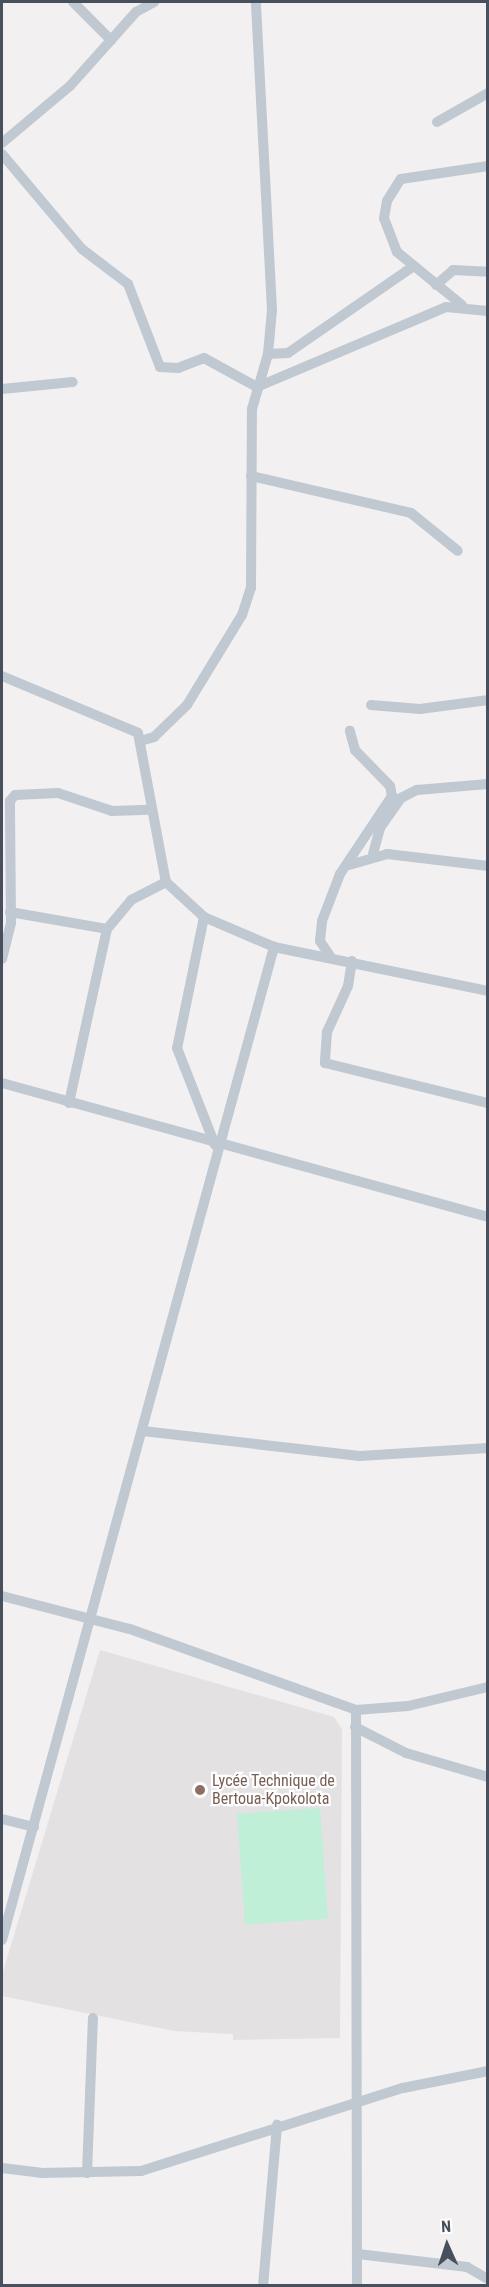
<!DOCTYPE html>
<html>
<head>
<meta charset="utf-8">
<style>
  body { margin:0 }
  #map { position:relative; width:489px; height:2287px; overflow:hidden; background:#f2f0f0; font-family:"Roboto Condensed",sans-serif }
  div>[style] { position:absolute }
  .education>* { inset:0; background:#e3e1e2 }
  .green>* { inset:0; background:#bfefd7; transform-origin:0 0 }
  .minor>* { height:10px; margin:-5px; padding:0 5px; transform-origin:5px; border-radius:5px; background:#c0c8d1 }
  .dots>* { width:16px; height:16px; translate:-50% -50%; box-sizing:border-box; border:3px solid #fff; border-radius:50% }
  span { translate:-50% -50%; white-space:nowrap; text-align:center; line-height:1.15; -webkit-text-stroke:4.5px #fff; paint-order:stroke }
  .education-label { font-size:16px; color:#785e54 }
  .left { translate:0 -50%; text-align:left }
  .frame { position:absolute; inset:0; border:3px solid #48505d; pointer-events:none }
  .north { position:absolute; left:417px; top:2215px; width:60px; height:60px; -webkit-text-stroke:4px #fff; paint-order:stroke; rotate:357deg; font-size:16px; font-weight:700; line-height:24px; text-align:center; color:#48505d }
  .north::after { content:''; display:block; margin:auto; width:21px; height:27px; background:#48505d; clip-path:polygon(50% 0,100% 100%,50% 72%,0 100%) }
</style>
</head>
<body>
<div id="map">
  <div class="education">
    <i style="clip-path:polygon(100px 1650px,334px 1717px,342px 1729px,340px 2038px,233px 2040px,233px 2034px,174px 2031px,2px 1996px,2px 1975px)"></i>
  </div>
  <div class="green">
    <i style="left:320px;top:1808px;width:111px;height:83px;rotate:86deg"></i>
  </div>
  <div class="minor">
    <i style="left:73px;top:2px;width:54px;rotate:45deg"></i>
    <i style="left:437px;top:122px;width:59px;rotate:-29.6deg"></i>
    <i style="left:2px;top:143px;width:89px;rotate:-40deg"></i>
    <i style="left:70px;top:86px;width:99px;rotate:-48.3deg"></i>
    <i style="left:136px;top:12px;width:21px;rotate:-29deg"></i>
    <i style="left:2px;top:154px;width:124px;rotate:49.9deg"></i>
    <i style="left:82px;top:249px;width:58px;rotate:37.3deg"></i>
    <i style="left:128px;top:284px;width:89px;rotate:68.9deg"></i>
    <i style="left:160px;top:367px;width:18px;rotate:3deg"></i>
    <i style="left:178px;top:368px;width:28px;rotate:-21deg"></i>
    <i style="left:204px;top:358px;width:60px;rotate:28.7deg"></i>
    <i style="left:257px;top:387px;width:205px;rotate:-22.9deg"></i>
    <i style="left:446px;top:307px;width:42px;rotate:5.4deg"></i>
    <i style="left:436px;top:285px;width:23px;rotate:-41deg"></i>
    <i style="left:453px;top:270px;width:35px;rotate:3deg"></i>
    <i style="left:462px;top:305px;width:84px;rotate:-140.8deg"></i>
    <i style="left:397px;top:252px;width:36px;rotate:-111deg"></i>
    <i style="left:384px;top:218px;width:17px;rotate:-80deg"></i>
    <i style="left:387px;top:201px;width:26px;rotate:-58deg"></i>
    <i style="left:401px;top:179px;width:88px;rotate:-8.5deg"></i>
    <i style="left:268px;top:354px;width:20px;rotate:-3deg"></i>
    <i style="left:288px;top:353px;width:151px;rotate:-34.7deg"></i>
    <i style="left:2px;top:389px;width:71px;rotate:-5.6deg"></i>
    <i style="left:251px;top:476px;width:164px;rotate:13deg"></i>
    <i style="left:411px;top:513px;width:60px;rotate:39deg"></i>
    <i style="left:2px;top:676px;width:147px;rotate:22.7deg"></i>
    <i style="left:138px;top:733px;width:152px;rotate:79.4deg"></i>
    <i style="left:166px;top:882px;width:52px;rotate:42.6deg"></i>
    <i style="left:204px;top:917px;width:76px;rotate:23.2deg"></i>
    <i style="left:274px;top:947px;width:218px;rotate:11.6deg"></i>
    <i style="left:371px;top:705px;width:49px;rotate:4.7deg"></i>
    <i style="left:420px;top:709px;width:69px;rotate:-7.5deg"></i>
    <i style="left:140px;top:741px;width:15px;rotate:-16deg"></i>
    <i style="left:154px;top:737px;width:46px;rotate:-44.1deg"></i>
    <i style="left:187px;top:705px;width:105px;rotate:-58.6deg"></i>
    <i style="left:242px;top:615px;width:28px;rotate:-72deg"></i>
    <i style="left:251px;top:588px;width:179px;rotate:-89.7deg"></i>
    <i style="left:252px;top:409px;width:57px;rotate:-73.8deg"></i>
    <i style="left:268px;top:354px;width:44px;rotate:-84.8deg"></i>
    <i style="left:272px;top:310px;width:308px;rotate:-93deg"></i>
    <i style="left:373px;top:854px;width:27px;rotate:-75deg"></i>
    <i style="left:380px;top:828px;width:37px;rotate:-55deg"></i>
    <i style="left:401px;top:798px;width:18px;rotate:-27deg"></i>
    <i style="left:417px;top:790px;width:71px;rotate:-4.8deg"></i>
    <i style="left:349px;top:865px;width:40px;rotate:-16deg"></i>
    <i style="left:387px;top:854px;width:102px;rotate:6.8deg"></i>
    <i style="left:10px;top:912px;width:98px;rotate:9.9deg"></i>
    <i style="left:204px;top:917px;width:134px;rotate:101.6deg"></i>
    <i style="left:177px;top:1048px;width:104px;rotate:68.6deg"></i>
    <i style="left:330px;top:956px;width:18px;rotate:-124deg"></i>
    <i style="left:320px;top:941px;width:20px;rotate:-84deg"></i>
    <i style="left:322px;top:921px;width:50px;rotate:-69deg"></i>
    <i style="left:340px;top:874px;width:94px;rotate:-56.3deg"></i>
    <i style="left:392px;top:796px;width:10px;rotate:-101deg"></i>
    <i style="left:390px;top:786px;width:50px;rotate:-134.2deg"></i>
    <i style="left:355px;top:750px;width:20px;rotate:-105deg"></i>
    <i style="left:2px;top:959px;width:37px;rotate:-76deg"></i>
    <i style="left:11px;top:923px;width:122px;rotate:-90.5deg"></i>
    <i style="left:10px;top:801px;width:8px;rotate:-50deg"></i>
    <i style="left:15px;top:795px;width:43px;rotate:-2.7deg"></i>
    <i style="left:58px;top:793px;width:57px;rotate:18.4deg"></i>
    <i style="left:112px;top:811px;width:37px;rotate:-2deg"></i>
    <i style="left:352px;top:961px;width:25px;rotate:99deg"></i>
    <i style="left:348px;top:986px;width:51px;rotate:114.5deg"></i>
    <i style="left:327px;top:1032px;width:31px;rotate:94deg"></i>
    <i style="left:325px;top:1063px;width:168px;rotate:13.8deg"></i>
    <i style="left:2px;top:1083px;width:504px;rotate:15.41deg"></i>
    <i style="left:69px;top:1103px;width:178px;rotate:-77.7deg"></i>
    <i style="left:107px;top:929px;width:38px;rotate:-50deg"></i>
    <i style="left:131px;top:900px;width:39px;rotate:-27deg"></i>
    <i style="left:143px;top:1431px;width:218px;rotate:6.6deg"></i>
    <i style="left:360px;top:1456px;width:128px;rotate:-3.6deg"></i>
    <i style="left:2px;top:1596px;width:132px;rotate:14.5deg"></i>
    <i style="left:130px;top:1629px;width:240px;rotate:19.7deg"></i>
    <i style="left:356px;top:1710px;width:52px;rotate:-4.4deg"></i>
    <i style="left:408px;top:1706px;width:82px;rotate:-13.4deg"></i>
    <i style="left:356px;top:1710px;width:576px;rotate:89.9deg"></i>
    <i style="left:355px;top:1727px;width:57px;rotate:27deg"></i>
    <i style="left:406px;top:1753px;width:85px;rotate:16.3deg"></i>
    <i style="left:2px;top:1819px;width:33px;rotate:14deg"></i>
    <i style="left:2px;top:1940px;width:1030px;rotate:-74.68deg"></i>
    <i style="left:2px;top:2168px;width:39px;rotate:7deg"></i>
    <i style="left:41px;top:2173px;width:100px;rotate:-1.1deg"></i>
    <i style="left:141px;top:2171px;width:275px;rotate:-17.6deg"></i>
    <i style="left:403px;top:2088px;width:87px;rotate:-11.3deg"></i>
    <i style="left:87px;top:2173px;width:155px;rotate:-87.8deg"></i>
    <i style="left:358px;top:2254px;width:110px;rotate:6.8deg"></i>
    <i style="left:467px;top:2267px;width:24px;rotate:30deg"></i>
    <i style="left:263px;top:2286px;width:162px;rotate:-85deg"></i>
  </div>
  <div class="dots">
    <i style="left:200px;top:1790px;background:#8d6e63"></i>
  </div>
  <div class="education-label">
    <span class="left" style="left:212px;top:1790px">Lycée Technique de<br>Bertoua-Kpokolota</span>
  </div>
  <div class="frame"></div>
  <div class="north">N</div>
</div>
</body>
</html>
